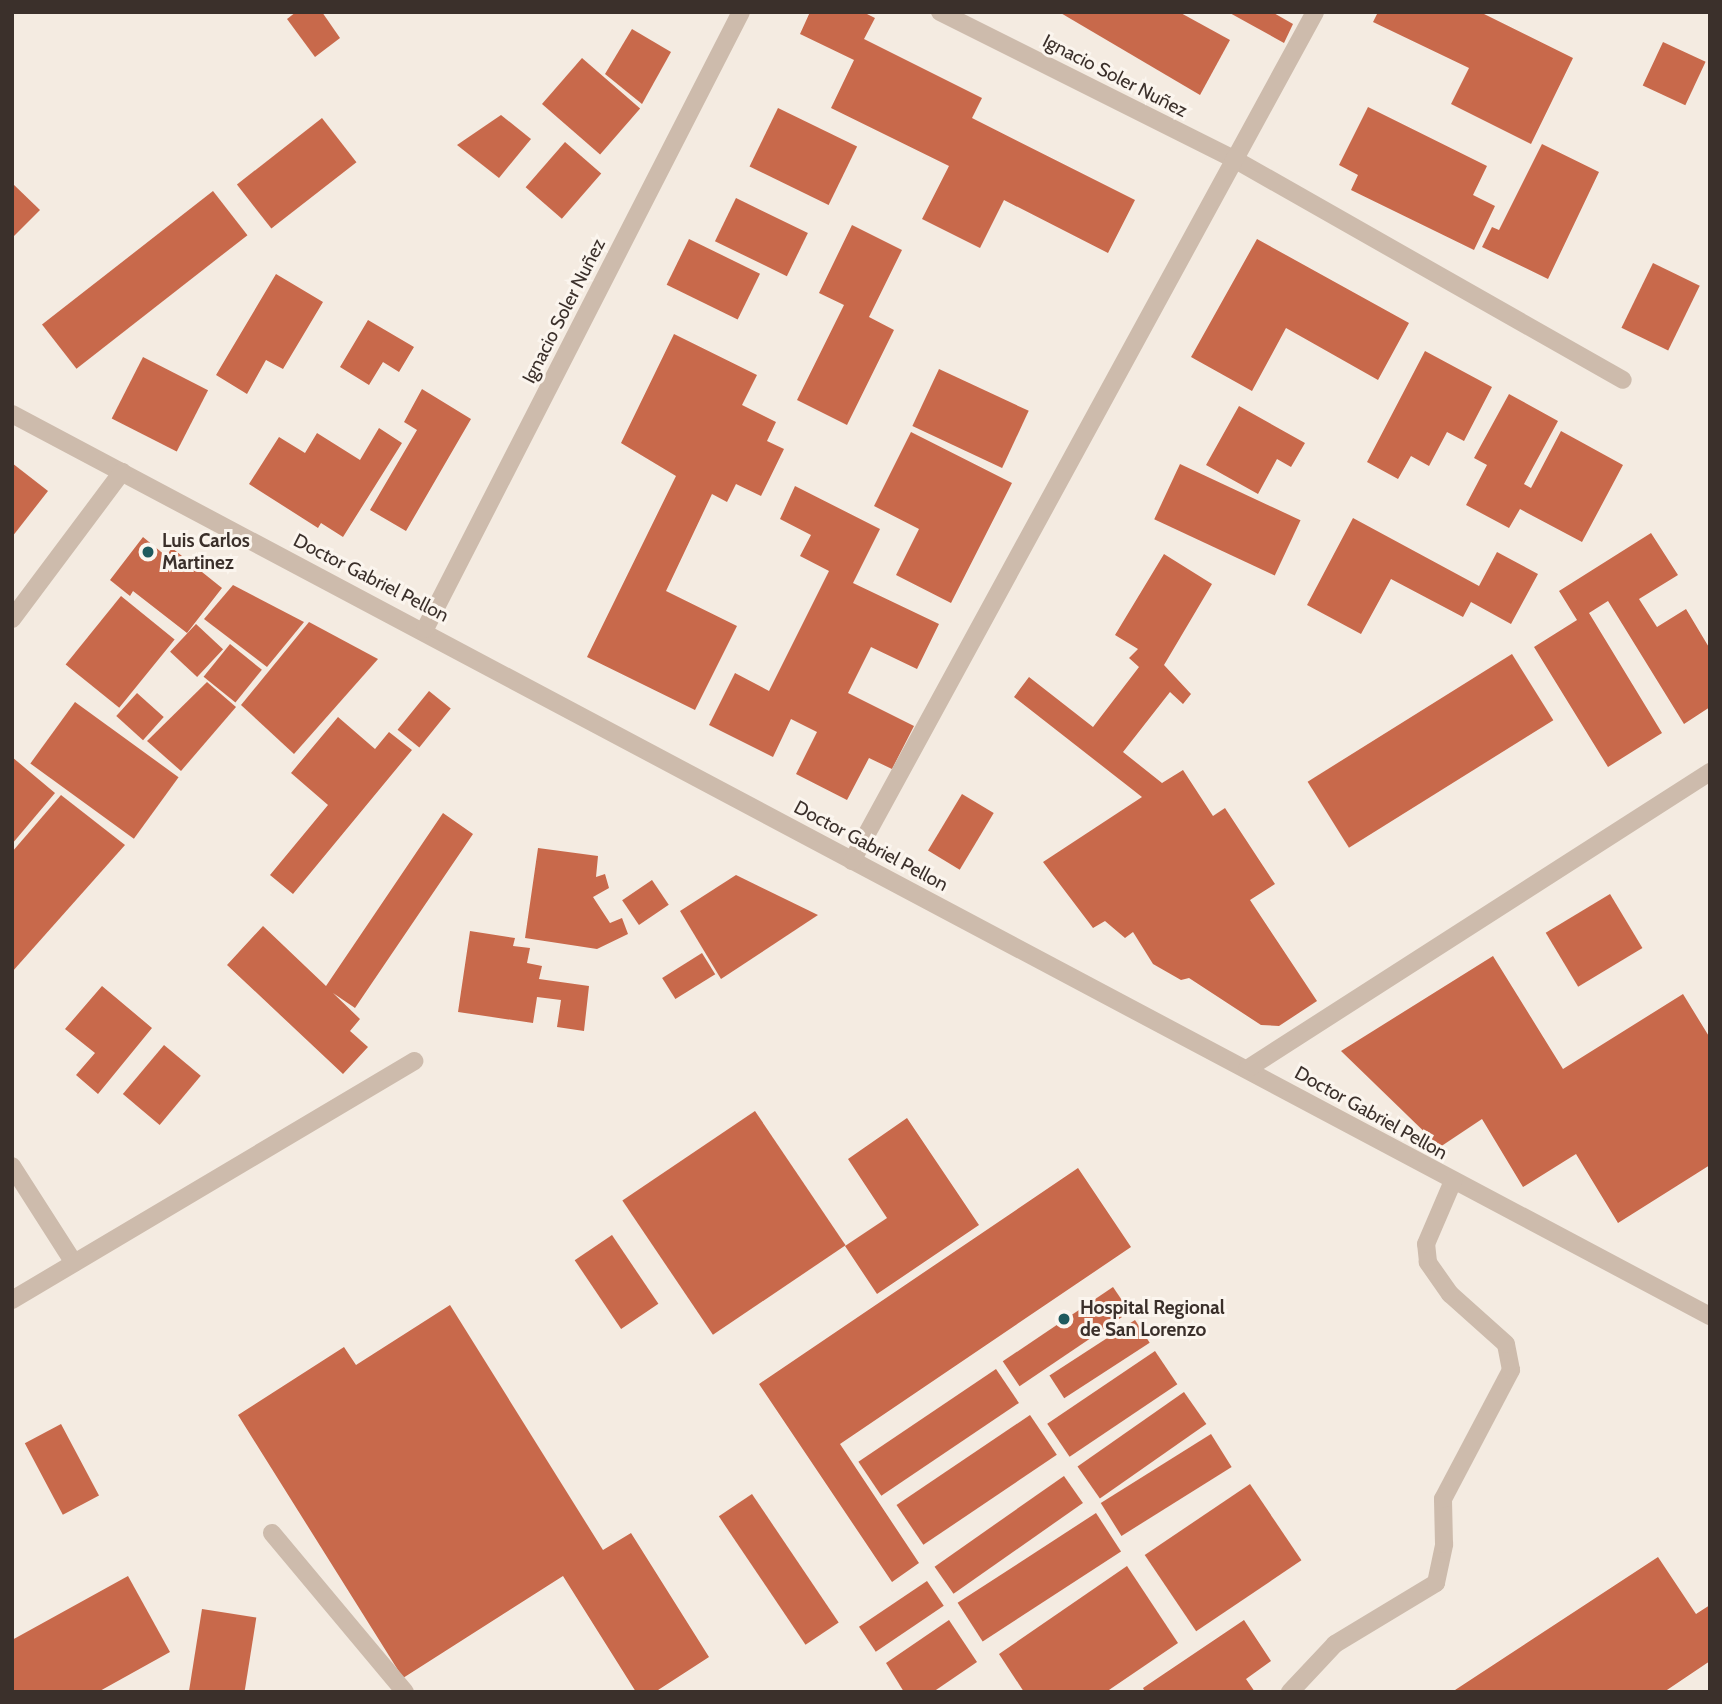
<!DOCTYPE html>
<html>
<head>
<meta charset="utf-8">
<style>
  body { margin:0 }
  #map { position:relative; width:1722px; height:1704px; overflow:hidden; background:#f4ebe1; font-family:Cabin,sans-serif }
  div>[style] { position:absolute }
  .building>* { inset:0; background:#c8694b; transform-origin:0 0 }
  .minor>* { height:18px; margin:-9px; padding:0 9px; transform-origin:9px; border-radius:9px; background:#cdbbac }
  .dots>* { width:19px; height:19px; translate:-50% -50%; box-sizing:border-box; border:4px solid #fbf5ee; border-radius:50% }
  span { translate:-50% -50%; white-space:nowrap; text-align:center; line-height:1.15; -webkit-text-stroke:6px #fbf5ee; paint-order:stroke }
  .street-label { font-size:19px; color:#3b302b }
  .poi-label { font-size:19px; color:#3b302b; font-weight:700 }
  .left { translate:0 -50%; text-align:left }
  .frame { position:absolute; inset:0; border:14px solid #3b302b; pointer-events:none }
</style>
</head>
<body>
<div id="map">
  <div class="building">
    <i style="clip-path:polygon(296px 12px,322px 12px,340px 38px,315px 57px,287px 19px)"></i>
    <i style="clip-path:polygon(810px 12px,863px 12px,875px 18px,864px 39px,982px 98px,972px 118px,1135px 200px,1108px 253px,1004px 200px,980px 248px,922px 219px,949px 166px,831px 108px,854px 60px,800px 34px)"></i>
    <i style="clip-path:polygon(1059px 12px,1179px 12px,1230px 40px,1200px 95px)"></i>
    <i style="clip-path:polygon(1228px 12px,1272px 12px,1293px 24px,1284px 43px)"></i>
    <i style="clip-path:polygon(1378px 12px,1480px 12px,1573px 58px,1531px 144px,1451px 104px,1469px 68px,1373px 22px)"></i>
    <i style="clip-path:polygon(632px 29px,671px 52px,642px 104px,605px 74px)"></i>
    <i style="left:1663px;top:42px;width:47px;height:48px;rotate:25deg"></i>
    <i style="left:582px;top:58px;width:77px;height:61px;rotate:41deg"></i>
    <i style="clip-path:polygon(1368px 107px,1487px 166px,1473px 195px,1495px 206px,1474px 250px,1351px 190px,1358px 175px,1339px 165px)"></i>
    <i style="left:778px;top:108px;width:88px;height:65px;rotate:26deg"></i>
    <i style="clip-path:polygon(501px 115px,531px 139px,499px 178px,457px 145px)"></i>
    <i style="left:322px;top:118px;width:56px;height:108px;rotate:52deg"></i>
    <i style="left:565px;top:142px;width:48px;height:60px;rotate:41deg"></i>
    <i style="clip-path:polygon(1542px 144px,1599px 172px,1548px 279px,1482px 247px,1492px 227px,1499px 230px)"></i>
    <i style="clip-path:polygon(12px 183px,40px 210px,12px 238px)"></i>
    <i style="left:213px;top:191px;width:56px;height:217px;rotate:52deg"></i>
    <i style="left:736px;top:198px;width:80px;height:48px;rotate:26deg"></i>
    <i style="clip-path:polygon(852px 225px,902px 250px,869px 317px,894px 330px,847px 425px,797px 400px,844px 305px,819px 293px)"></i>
    <i style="left:689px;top:239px;width:79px;height:51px;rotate:26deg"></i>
    <i style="clip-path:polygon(1257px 239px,1409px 323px,1378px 380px,1286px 328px,1252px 391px,1191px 357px)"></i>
    <i style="left:1653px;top:263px;width:52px;height:72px;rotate:26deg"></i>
    <i style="clip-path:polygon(276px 274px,323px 302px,283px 369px,266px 360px,247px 394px,216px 375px)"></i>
    <i style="clip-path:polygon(368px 320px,414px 347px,399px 372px,383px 362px,369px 385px,340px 367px)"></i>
    <i style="clip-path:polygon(674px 334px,757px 375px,742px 405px,776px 422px,767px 441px,784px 449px,761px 496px,736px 484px,727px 502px,712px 494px,666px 591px,737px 626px,695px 710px,587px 657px,676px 476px,621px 443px)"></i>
    <i style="clip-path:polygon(1425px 351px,1492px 387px,1464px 441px,1447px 432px,1429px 466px,1411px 456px,1398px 479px,1367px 462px)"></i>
    <i style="left:143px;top:357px;width:73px;height:69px;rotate:27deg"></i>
    <i style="left:939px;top:369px;width:99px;height:63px;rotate:25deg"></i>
    <i style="clip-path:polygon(422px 389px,471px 419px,406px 531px,370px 510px,417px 430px,404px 422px)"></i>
    <i style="clip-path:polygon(1509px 394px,1558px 421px,1524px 484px,1531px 488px,1561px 431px,1623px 465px,1582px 542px,1520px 509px,1509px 528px,1466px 505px,1487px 465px,1474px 458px)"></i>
    <i style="clip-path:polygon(1239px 406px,1305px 443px,1291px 467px,1277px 459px,1258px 494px,1206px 465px)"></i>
    <i style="clip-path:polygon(379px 428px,402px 443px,343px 537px,321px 523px,318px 528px,249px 484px,279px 437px,305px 453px,317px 433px,360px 460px)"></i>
    <i style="clip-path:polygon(911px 432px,1012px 483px,951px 603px,896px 575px,919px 529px,874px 506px)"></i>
    <i style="clip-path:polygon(12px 463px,48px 491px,12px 537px)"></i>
    <i style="left:1180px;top:464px;width:133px;height:61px;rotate:25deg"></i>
    <i style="clip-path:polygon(795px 486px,880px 529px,853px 583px,939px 624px,917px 669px,871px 647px,848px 693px,914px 726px,892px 769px,869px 758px,847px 800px,796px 774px,817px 732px,791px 719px,773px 757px,709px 725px,735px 673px,769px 691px,829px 571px,800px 556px,811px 535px,780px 519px)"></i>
    <i style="clip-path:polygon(1353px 518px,1479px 586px,1497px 552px,1538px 574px,1511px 624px,1471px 602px,1463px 617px,1391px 579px,1361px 634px,1307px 605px)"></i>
    <i style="clip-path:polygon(1651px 533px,1678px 575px,1639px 599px,1657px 627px,1686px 609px,1710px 649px,1710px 707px,1684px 724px,1608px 601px,1589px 613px,1662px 733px,1608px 767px,1534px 647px,1577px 620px,1559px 591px)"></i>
    <i style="clip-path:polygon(143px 537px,166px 556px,172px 548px,222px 588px,187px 633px,133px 591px,130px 596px,110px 580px)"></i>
    <i style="clip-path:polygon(1164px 554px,1212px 584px,1164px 665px,1191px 694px,1183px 704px,1170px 692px,1123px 752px,1162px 783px,1183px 770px,1213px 816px,1225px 808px,1275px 884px,1250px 900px,1317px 1001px,1279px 1026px,1261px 1025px,1189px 978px,1181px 980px,1153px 964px,1133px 932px,1125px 938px,1105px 921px,1093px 928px,1043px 862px,1142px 797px,1014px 697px,1029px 677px,1093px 727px,1139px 667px,1129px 658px,1138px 649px,1115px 635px)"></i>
    <i style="clip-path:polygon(233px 585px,304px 622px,267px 667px,204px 619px)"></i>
    <i style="left:121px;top:596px;width:69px;height:88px;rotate:39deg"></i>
    <i style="clip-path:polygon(309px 622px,378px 659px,294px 754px,241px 705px)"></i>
    <i style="left:196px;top:624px;width:37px;height:38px;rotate:43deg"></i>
    <i style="left:230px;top:644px;width:41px;height:42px;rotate:39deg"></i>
    <i style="left:1512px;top:654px;width:78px;height:241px;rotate:58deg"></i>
    <i style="clip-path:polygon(207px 682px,236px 707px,181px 771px,147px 741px)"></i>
    <i style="left:429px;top:691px;width:28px;height:50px;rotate:39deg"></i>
    <i style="left:137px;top:693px;width:36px;height:31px;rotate:42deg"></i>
    <i style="left:75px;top:702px;width:128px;height:76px;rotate:36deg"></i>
    <i style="clip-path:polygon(338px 717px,375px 749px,389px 732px,412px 750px,293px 894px,270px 875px,328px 805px,291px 773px)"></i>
    <i style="clip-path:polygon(12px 757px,55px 793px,12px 844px)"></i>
    <i style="left:962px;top:794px;width:37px;height:66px;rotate:31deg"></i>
    <i style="clip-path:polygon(61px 795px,125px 845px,12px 972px,12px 852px)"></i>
    <i style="clip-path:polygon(443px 813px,473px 834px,355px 1008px,333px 993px,360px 1019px,350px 1031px,368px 1047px,343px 1074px,227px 965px,263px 926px,326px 986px)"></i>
    <i style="clip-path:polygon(538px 848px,598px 856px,596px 877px,605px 874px,609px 888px,593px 897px,610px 923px,622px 918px,628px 934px,597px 949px,525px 938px)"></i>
    <i style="clip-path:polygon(736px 875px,818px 915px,721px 979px,680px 911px)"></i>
    <i style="left:652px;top:880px;width:30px;height:36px;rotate:56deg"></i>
    <i style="left:1610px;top:894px;width:63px;height:75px;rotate:59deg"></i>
    <i style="clip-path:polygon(470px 931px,515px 938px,513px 946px,530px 948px,527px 963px,542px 966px,539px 979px,589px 986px,584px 1031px,557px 1027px,561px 1000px,537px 997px,533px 1023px,458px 1012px)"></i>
    <i style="left:702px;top:953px;width:25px;height:47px;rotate:58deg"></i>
    <i style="clip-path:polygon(1493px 956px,1563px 1069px,1683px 994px,1710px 1038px,1710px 1165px,1618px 1223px,1576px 1154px,1523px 1187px,1482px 1119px,1440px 1147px,1341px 1051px)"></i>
    <i style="clip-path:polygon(102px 986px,152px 1028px,98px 1094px,76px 1075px,95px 1053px,65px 1029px)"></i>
    <i style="left:164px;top:1045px;width:48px;height:64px;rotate:40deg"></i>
    <i style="left:755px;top:1111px;width:162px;height:160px;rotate:56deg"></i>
    <i style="clip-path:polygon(907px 1118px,979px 1225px,877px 1294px,845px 1246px,887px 1218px,848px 1159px)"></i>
    <i style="clip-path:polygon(1078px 1168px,1131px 1247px,840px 1444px,919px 1563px,892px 1582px,759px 1384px)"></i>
    <i style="left:612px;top:1235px;width:83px;height:45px;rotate:56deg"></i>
    <i style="left:1113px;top:1287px;width:30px;height:133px;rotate:56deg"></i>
    <i style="clip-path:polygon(450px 1305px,603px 1550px,631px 1533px,709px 1657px,655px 1692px,636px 1692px,563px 1576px,403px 1678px,238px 1415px,344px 1347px,356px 1365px)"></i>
    <i style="left:1135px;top:1320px;width:27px;height:102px;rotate:57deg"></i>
    <i style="left:1155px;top:1351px;width:40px;height:130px;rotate:56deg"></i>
    <i style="left:996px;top:1369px;width:41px;height:166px;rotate:56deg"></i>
    <i style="left:1184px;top:1392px;width:39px;height:130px;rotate:55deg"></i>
    <i style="left:1030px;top:1415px;width:48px;height:161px;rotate:56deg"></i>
    <i style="left:61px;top:1424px;width:81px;height:41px;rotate:62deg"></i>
    <i style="left:1211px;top:1434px;width:39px;height:130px;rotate:58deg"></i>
    <i style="left:1064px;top:1476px;width:33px;height:158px;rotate:55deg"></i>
    <i style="left:1250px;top:1484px;width:92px;height:127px;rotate:56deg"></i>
    <i style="left:752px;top:1494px;width:155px;height:40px;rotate:56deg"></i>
    <i style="left:1096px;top:1513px;width:46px;height:165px;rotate:57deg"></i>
    <i style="clip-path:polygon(1658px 1557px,1696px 1614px,1710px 1605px,1710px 1661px,1664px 1692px,1452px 1692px)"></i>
    <i style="clip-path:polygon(1127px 1566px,1178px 1643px,1106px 1692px,1024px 1692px,999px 1654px)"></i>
    <i style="clip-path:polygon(128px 1576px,170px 1652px,98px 1692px,12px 1692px,12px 1640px)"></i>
    <i style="left:927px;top:1581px;width:30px;height:82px;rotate:56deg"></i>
    <i style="left:202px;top:1609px;width:55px;height:84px;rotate:9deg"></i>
    <i style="clip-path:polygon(949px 1620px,977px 1662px,933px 1692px,904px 1692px,886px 1663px)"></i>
    <i style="clip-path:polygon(1244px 1620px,1271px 1661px,1246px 1679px,1255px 1692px,1145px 1692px,1143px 1688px)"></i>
  </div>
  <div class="minor">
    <i style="left:940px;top:12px;width:329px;rotate:26.6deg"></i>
    <i style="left:1234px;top:159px;width:447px;rotate:29.6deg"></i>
    <i style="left:12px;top:414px;width:1923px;rotate:27.98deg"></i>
    <i style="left:12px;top:619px;width:184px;rotate:-53.2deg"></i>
    <i style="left:425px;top:629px;width:693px;rotate:-62.88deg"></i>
    <i style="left:852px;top:861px;width:967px;rotate:-61.39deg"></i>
    <i style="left:1247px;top:1069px;width:550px;rotate:-32.68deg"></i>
    <i style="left:12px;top:1166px;width:115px;rotate:57.4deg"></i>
    <i style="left:12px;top:1300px;width:468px;rotate:-30.7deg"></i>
    <i style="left:272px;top:1533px;width:207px;rotate:50.1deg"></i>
    <i style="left:1290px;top:1692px;width:66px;rotate:-46.8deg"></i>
    <i style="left:1335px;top:1644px;width:118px;rotate:-31.1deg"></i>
    <i style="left:1436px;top:1583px;width:40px;rotate:-78deg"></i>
    <i style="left:1444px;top:1544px;width:45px;rotate:-91.3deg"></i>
    <i style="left:1443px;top:1499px;width:146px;rotate:-62.2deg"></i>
    <i style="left:1511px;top:1370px;width:26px;rotate:-101deg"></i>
    <i style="left:1506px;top:1344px;width:75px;rotate:-138.2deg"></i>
    <i style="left:1450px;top:1294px;width:39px;rotate:-125deg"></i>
    <i style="left:1428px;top:1262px;width:18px;rotate:-96deg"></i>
    <i style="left:1426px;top:1244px;width:69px;rotate:-66.8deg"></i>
  </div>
  <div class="dots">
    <i style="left:148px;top:552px;background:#1f5a5e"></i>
    <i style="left:1064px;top:1319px;background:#1f5a5e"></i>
  </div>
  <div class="street-label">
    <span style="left:1115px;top:76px;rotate:27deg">Ignacio Soler Nuñez</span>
    <span style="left:564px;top:311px;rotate:-63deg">Ignacio Soler Nuñez</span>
    <span style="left:371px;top:578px;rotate:27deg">Doctor Gabriel Pellon</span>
    <span style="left:871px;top:846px;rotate:28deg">Doctor Gabriel Pellon</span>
    <span style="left:1371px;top:1113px;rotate:29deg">Doctor Gabriel Pellon</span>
  </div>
  <div class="poi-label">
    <span class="left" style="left:162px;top:552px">Luis Carlos<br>Martinez</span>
    <span class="left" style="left:1080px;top:1319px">Hospital Regional<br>de San Lorenzo</span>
  </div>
  <div class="frame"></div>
</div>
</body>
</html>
